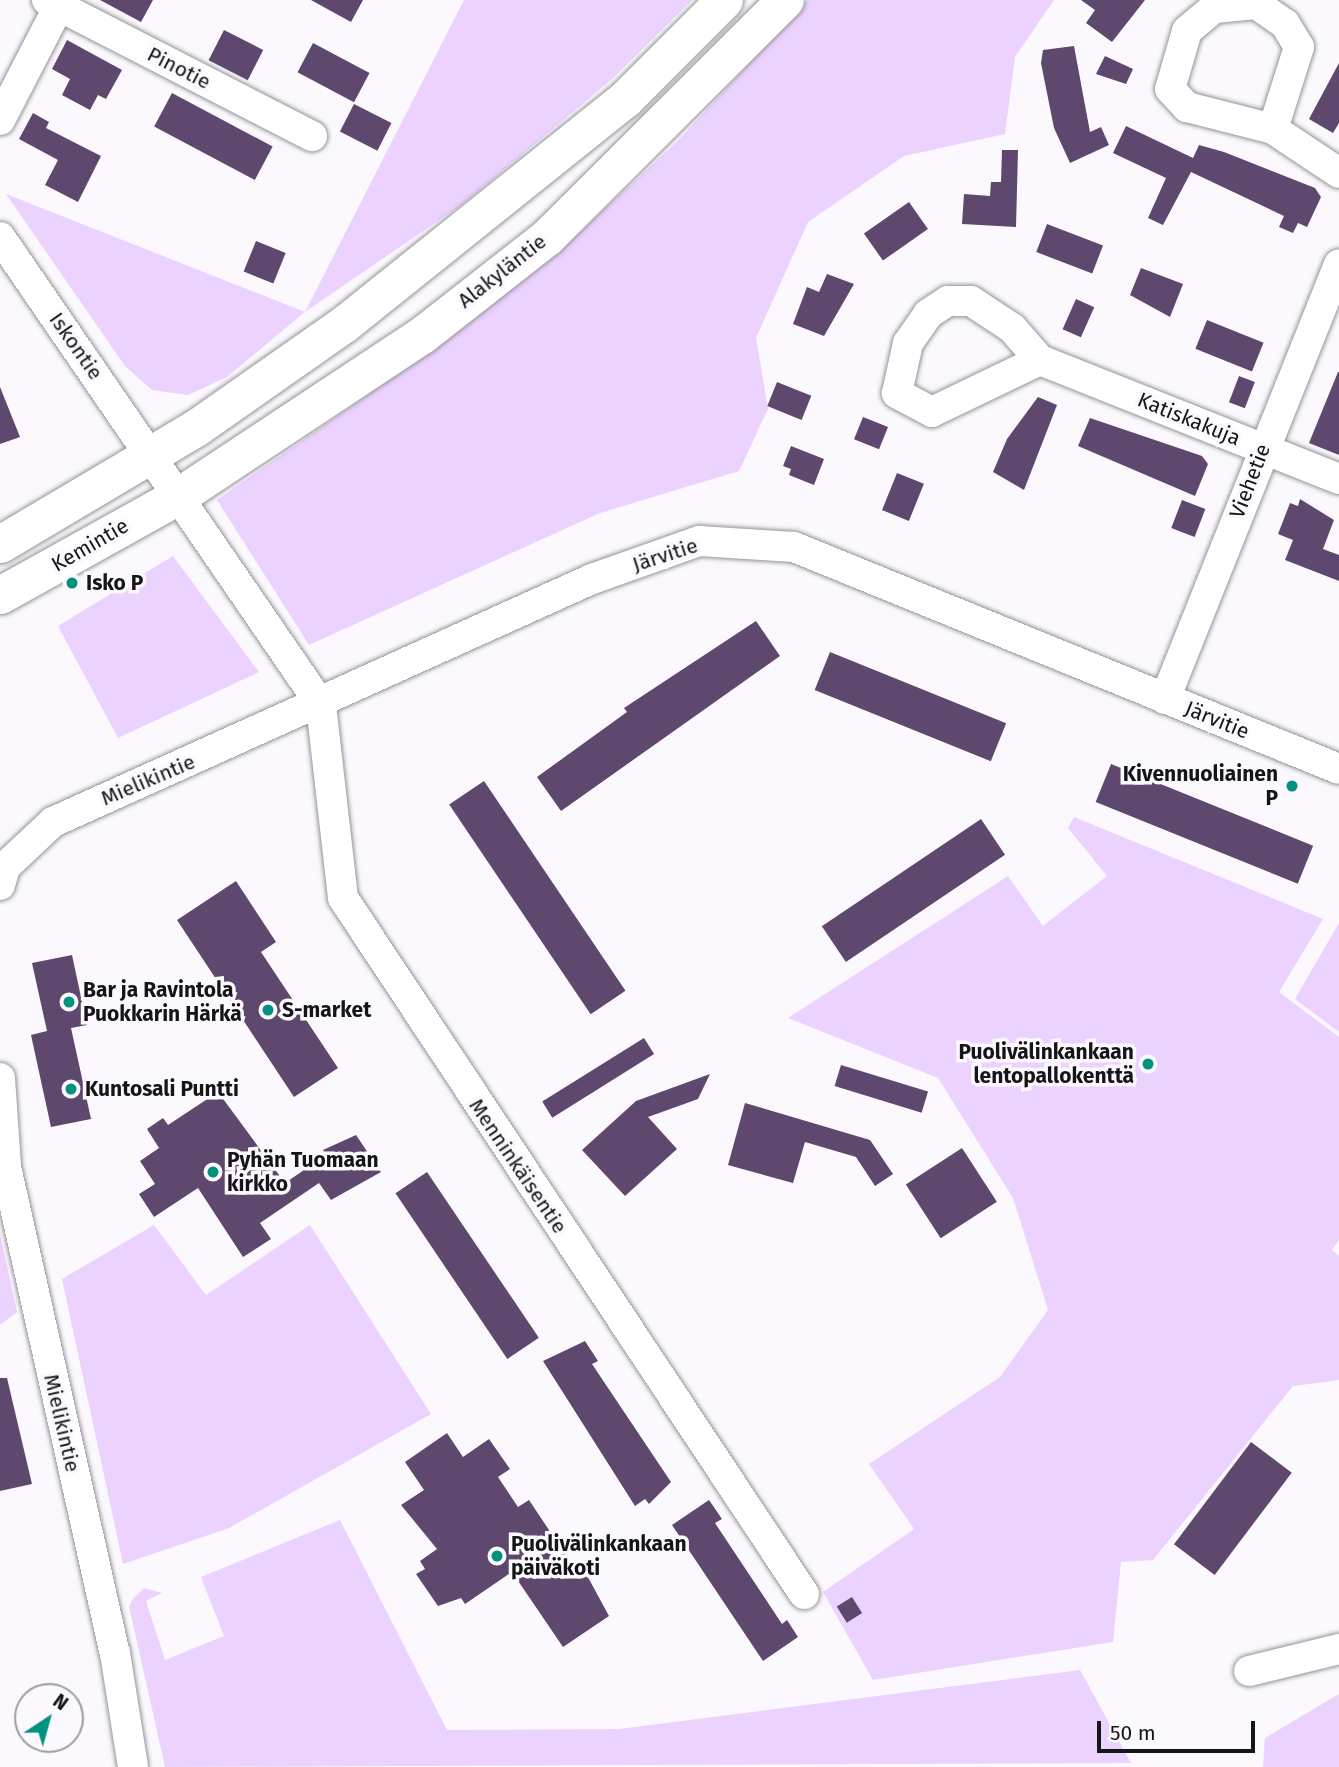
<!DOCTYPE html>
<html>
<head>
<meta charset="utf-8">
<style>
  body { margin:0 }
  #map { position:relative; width:1339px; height:1767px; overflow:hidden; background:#fbf8fe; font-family:"Fira Sans",sans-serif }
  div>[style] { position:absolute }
  .green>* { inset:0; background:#ecd2fe }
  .building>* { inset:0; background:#5f486e; transform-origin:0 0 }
  .roads { filter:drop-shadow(0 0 2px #969398) drop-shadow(0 0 2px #969398) }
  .minor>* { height:30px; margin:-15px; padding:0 15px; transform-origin:15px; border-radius:15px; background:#fff }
  .major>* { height:37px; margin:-18.5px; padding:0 18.5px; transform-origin:18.5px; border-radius:18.5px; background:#fff }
  .dots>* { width:19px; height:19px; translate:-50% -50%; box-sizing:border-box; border:4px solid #fbf8fe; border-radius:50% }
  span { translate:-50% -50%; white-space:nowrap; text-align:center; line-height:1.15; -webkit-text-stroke:7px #fbf8fe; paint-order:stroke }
  .street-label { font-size:21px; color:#151416 }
  .poi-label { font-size:21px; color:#151416; font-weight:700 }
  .left { translate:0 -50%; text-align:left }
  .right { translate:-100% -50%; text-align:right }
  .north { position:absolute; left:14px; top:1683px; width:70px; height:70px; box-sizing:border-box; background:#fbf8fe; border:2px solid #9f9da1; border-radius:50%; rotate:36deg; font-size:19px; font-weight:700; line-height:28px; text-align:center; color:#151416 }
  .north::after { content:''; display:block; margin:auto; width:24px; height:32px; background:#00927f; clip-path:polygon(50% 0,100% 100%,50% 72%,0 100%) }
  .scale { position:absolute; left:1097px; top:1721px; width:158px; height:32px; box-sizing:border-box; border:4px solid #151416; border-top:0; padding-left:9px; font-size:21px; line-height:24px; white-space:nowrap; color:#151416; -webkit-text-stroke:5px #fbf8fe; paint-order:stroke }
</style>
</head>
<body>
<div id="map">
  <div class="green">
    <i style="clip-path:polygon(464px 0,692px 0,612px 79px,464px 203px,305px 312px,227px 377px,188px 395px,152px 390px,125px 366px,6px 194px,305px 312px)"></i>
    <i style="clip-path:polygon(808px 0,1054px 0,1015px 57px,1005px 134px,904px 156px,808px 222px,756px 338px,768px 409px,739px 471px,600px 513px,309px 645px,217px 500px,428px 353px,561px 249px,676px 143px)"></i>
    <i style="clip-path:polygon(173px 556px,259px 672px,118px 738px,58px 626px)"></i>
    <i style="clip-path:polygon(1074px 817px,1323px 919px,1279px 992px,1339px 1037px,1339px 1240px,1332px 1250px,1339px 1256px,1339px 1380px,1293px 1386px,1153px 1560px,1121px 1562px,1113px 1642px,873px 1680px,823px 1592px,914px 1529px,869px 1464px,1000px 1377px,1048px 1310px,1013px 1198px,938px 1078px,788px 1018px,1008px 876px,1043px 926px,1107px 876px,1068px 828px)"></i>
    <i style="clip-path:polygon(1339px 923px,1339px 1032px,1295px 999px)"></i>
    <i style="clip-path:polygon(154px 1225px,206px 1295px,310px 1225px,431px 1414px,229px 1528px,123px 1564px,62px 1279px)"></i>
    <i style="clip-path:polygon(0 1234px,17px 1312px,0 1325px)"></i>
    <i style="clip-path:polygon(340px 1520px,447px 1730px,619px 1729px,1080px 1670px,1131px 1763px,165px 1767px,129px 1606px,133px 1599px,144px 1588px,162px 1593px,146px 1601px,165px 1660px,224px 1636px,201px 1577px)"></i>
    <i style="clip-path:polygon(1339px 1694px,1339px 1767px,1263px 1767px,1265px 1738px)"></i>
  </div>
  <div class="building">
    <i style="clip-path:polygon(100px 0,153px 0,141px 22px)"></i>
    <i style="clip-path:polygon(311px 0,363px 0,351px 22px)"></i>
    <i style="clip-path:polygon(1081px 0,1145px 0,1112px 42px,1086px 23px,1095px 10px)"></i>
    <i style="left:224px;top:30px;width:44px;height:34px;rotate:27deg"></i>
    <i style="clip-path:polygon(67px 40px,122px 70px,106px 99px,98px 95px,90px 110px,62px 95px,70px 79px,52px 69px)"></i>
    <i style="left:313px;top:43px;width:64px;height:33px;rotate:28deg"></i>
    <i style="clip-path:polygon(1074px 46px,1090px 132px,1101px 127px,1109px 145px,1070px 163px,1054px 128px,1041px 63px,1043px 50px)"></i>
    <i style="clip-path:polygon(1105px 56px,1133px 69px,1126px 84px,1096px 74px)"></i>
    <i style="clip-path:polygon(1339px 63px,1339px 123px,1333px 133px,1309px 119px)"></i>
    <i style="left:172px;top:93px;width:114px;height:38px;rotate:28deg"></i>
    <i style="left:354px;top:104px;width:42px;height:31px;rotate:27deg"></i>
    <i style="clip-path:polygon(33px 113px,49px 122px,46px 128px,101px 156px,78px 202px,45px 185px,58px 160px,19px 139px)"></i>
    <i style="clip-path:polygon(1126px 126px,1193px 158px,1199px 145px,1224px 152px,1315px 188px,1321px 197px,1307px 227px,1298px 223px,1293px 233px,1279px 227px,1284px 216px,1191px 172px,1163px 225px,1148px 218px,1166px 178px,1113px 153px)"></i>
    <i style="clip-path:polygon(1002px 150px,1018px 150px,1016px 227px,962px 224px,964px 194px,990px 196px,991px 182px,1001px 182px)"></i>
    <i style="left:909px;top:202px;width:33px;height:55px;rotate:55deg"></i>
    <i style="left:1047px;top:224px;width:60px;height:30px;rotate:21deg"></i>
    <i style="left:256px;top:241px;width:32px;height:33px;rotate:22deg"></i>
    <i style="clip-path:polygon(1141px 268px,1183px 284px,1170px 317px,1130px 295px)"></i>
    <i style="clip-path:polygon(827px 274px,854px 284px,824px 336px,793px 324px,807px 287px,819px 292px)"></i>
    <i style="left:1076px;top:299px;width:20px;height:33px;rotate:24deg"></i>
    <i style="left:1207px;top:320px;width:61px;height:31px;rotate:22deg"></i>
    <i style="clip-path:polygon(1338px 372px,1339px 372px,1339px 455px,1309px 443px)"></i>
    <i style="left:1239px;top:376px;width:17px;height:28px;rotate:21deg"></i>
    <i style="left:777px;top:382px;width:37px;height:26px;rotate:22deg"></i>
    <i style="clip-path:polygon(0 387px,20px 437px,0 444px)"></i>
    <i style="clip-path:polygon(1038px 397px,1057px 405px,1024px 490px,993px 472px,1007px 439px)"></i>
    <i style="left:863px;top:417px;width:27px;height:24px;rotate:22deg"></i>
    <i style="clip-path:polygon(1090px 418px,1202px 456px,1208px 464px,1195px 496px,1078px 446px)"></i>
    <i style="clip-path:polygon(791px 446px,824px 459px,814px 485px,789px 475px,791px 469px,783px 466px)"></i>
    <i style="left:897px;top:473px;width:29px;height:40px;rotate:22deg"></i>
    <i style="clip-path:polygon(1300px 499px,1334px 520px,1323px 549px,1339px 555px,1339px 581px,1285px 560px,1293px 540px,1278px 534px,1290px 503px,1298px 506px)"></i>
    <i style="left:1182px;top:500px;width:25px;height:30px;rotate:21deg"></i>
    <i style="clip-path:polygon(756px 621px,780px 656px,561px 811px,537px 777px,627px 712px,624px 708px)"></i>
    <i style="left:830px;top:652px;width:190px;height:41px;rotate:22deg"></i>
    <i style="left:1111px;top:764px;width:218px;height:41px;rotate:22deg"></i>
    <i style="left:484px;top:781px;width:253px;height:42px;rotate:56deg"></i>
    <i style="left:981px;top:819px;width:43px;height:192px;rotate:56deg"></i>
    <i style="clip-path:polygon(236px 881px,276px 942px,261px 952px,338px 1068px,294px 1097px,177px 920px)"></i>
    <i style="clip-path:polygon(72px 955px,87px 1025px,71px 1028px,91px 1119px,51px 1127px,31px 1035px,47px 1031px,32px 963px)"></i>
    <i style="left:644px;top:1038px;width:19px;height:120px;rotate:58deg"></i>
    <i style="left:841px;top:1065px;width:91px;height:22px;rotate:17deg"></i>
    <i style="clip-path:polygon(710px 1074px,698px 1099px,648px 1117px,677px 1149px,625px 1196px,582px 1150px,636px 1101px)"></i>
    <i style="clip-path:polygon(218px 1092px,285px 1183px,326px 1155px,323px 1150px,356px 1135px,381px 1172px,331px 1200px,319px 1183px,260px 1223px,271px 1239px,243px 1257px,198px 1188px,154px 1217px,139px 1194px,155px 1184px,140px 1161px,159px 1148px,147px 1129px,163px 1118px,168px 1125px)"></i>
    <i style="clip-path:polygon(745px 1103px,870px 1140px,893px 1174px,875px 1186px,856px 1157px,805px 1142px,793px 1183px,728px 1165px)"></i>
    <i style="left:962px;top:1148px;width:64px;height:67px;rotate:57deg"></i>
    <i style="left:427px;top:1172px;width:200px;height:38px;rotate:56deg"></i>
    <i style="clip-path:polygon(585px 1341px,598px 1361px,592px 1364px,671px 1482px,649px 1504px,645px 1499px,635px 1506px,543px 1361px)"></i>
    <i style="clip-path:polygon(0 1378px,7px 1378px,32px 1484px,0 1491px)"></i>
    <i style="clip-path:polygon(447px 1433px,463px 1457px,489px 1439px,510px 1469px,498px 1477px,518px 1507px,529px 1500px,577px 1572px,583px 1568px,609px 1616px,563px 1647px,512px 1572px,465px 1604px,461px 1598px,438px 1606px,416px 1574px,425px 1569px,420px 1561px,437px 1549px,401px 1505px,424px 1490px,405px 1462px)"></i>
    <i style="left:1251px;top:1442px;width:51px;height:128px;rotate:37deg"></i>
    <i style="clip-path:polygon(709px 1500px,722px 1519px,715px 1523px,782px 1624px,787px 1620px,798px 1637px,763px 1661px,672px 1525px)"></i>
    <i style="left:852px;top:1597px;width:19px;height:18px;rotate:58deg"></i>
  </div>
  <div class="roads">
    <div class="minor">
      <i style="left:47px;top:0;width:298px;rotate:27.2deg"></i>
      <i style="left:0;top:120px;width:135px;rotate:-62.7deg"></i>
      <i style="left:1273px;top:129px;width:86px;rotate:-72.4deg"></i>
      <i style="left:1299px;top:47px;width:27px;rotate:-121deg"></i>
      <i style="left:1285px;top:24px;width:35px;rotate:-145deg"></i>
      <i style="left:1256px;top:4px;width:42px;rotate:174.6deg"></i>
      <i style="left:1214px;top:8px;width:35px;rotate:140deg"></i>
      <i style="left:1187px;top:31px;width:60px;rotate:106.3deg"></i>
      <i style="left:1170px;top:89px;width:25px;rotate:47deg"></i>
      <i style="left:1187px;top:107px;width:89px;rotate:14.3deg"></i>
      <i style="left:1273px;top:129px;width:79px;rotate:33.7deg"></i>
      <i style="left:0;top:237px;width:568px;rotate:55.55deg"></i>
      <i style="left:321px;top:705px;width:194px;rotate:83.5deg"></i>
      <i style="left:343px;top:898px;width:835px;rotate:56.48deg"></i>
      <i style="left:1040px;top:360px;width:120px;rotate:154.3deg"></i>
      <i style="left:932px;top:412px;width:40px;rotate:-152deg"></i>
      <i style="left:897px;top:393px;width:51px;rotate:-77.6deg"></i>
      <i style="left:908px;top:343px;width:35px;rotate:-55deg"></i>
      <i style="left:928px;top:314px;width:24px;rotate:-33deg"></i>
      <i style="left:948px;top:301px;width:23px"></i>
      <i style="left:971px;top:301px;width:49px;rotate:33.4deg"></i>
      <i style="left:1012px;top:328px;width:43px;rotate:48.8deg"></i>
      <i style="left:1040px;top:360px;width:322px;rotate:21.7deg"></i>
      <i style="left:1165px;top:699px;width:468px;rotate:-68.2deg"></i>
      <i style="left:0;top:885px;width:19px;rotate:-74deg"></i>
      <i style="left:5px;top:867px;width:66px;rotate:-43.2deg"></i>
      <i style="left:53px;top:822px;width:591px;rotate:-24.27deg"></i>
      <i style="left:592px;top:579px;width:114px;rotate:-19.6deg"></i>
      <i style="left:699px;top:541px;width:95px;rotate:3.6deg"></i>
      <i style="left:794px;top:547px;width:588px;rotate:22.16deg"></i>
      <i style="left:0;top:1078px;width:89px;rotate:86.1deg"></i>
      <i style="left:6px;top:1167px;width:498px;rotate:77.4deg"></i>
      <i style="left:115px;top:1653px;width:115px;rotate:81deg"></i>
      <i style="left:1249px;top:1671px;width:93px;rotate:-13.7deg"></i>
    </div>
    <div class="major">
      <i style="left:0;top:544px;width:229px;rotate:-30.7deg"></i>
      <i style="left:197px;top:427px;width:179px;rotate:-35deg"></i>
      <i style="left:344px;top:324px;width:360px;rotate:-38.7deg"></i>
      <i style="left:625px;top:99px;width:140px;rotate:-45deg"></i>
      <i style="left:0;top:595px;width:206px;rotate:-29.1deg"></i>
      <i style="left:180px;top:495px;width:290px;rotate:-33.5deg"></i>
      <i style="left:422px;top:335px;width:159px;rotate:-38.1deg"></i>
      <i style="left:547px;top:237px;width:336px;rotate:-44.9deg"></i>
    </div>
  </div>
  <div class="dots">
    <i style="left:72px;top:583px;background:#00927f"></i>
    <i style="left:1292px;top:786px;background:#00927f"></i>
    <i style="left:69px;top:1002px;background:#00927f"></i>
    <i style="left:268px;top:1010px;background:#00927f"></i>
    <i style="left:1148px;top:1064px;background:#00927f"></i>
    <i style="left:71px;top:1089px;background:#00927f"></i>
    <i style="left:213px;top:1172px;background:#00927f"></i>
    <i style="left:497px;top:1556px;background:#00927f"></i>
  </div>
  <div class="street-label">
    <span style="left:179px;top:68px;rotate:27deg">Pinotie</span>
    <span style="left:502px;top:271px;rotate:-38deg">Alakyläntie</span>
    <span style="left:76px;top:346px;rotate:55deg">Iskontie</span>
    <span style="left:1189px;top:419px;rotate:22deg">Katiskakuja</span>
    <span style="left:1250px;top:481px;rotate:-69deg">Viehetie</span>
    <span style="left:90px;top:545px;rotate:-30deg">Kemintie</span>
    <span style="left:665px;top:555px;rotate:-18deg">Järvitie</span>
    <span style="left:1217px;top:720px;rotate:22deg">Järvitie</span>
    <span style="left:148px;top:780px;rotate:-23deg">Mielikintie</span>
    <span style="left:518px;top:1166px;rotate:56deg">Menninkäisentie</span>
    <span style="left:62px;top:1423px;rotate:77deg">Mielikintie</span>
  </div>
  <div class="poi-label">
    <span class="left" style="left:86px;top:583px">Isko P</span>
    <span class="right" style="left:1278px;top:786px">Kivennuoliainen<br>P</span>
    <span class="left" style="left:83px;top:1002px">Bar ja Ravintola<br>Puokkarin Härkä</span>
    <span class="left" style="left:282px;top:1010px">S-market</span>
    <span class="right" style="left:1134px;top:1064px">Puolivälinkankaan<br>lentopallokenttä</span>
    <span class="left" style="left:85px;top:1089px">Kuntosali Puntti</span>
    <span class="left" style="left:227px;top:1172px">Pyhän Tuomaan<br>kirkko</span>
    <span class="left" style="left:511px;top:1556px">Puolivälinkankaan<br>päiväkoti</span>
  </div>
  <div class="north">N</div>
  <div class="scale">50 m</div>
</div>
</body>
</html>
